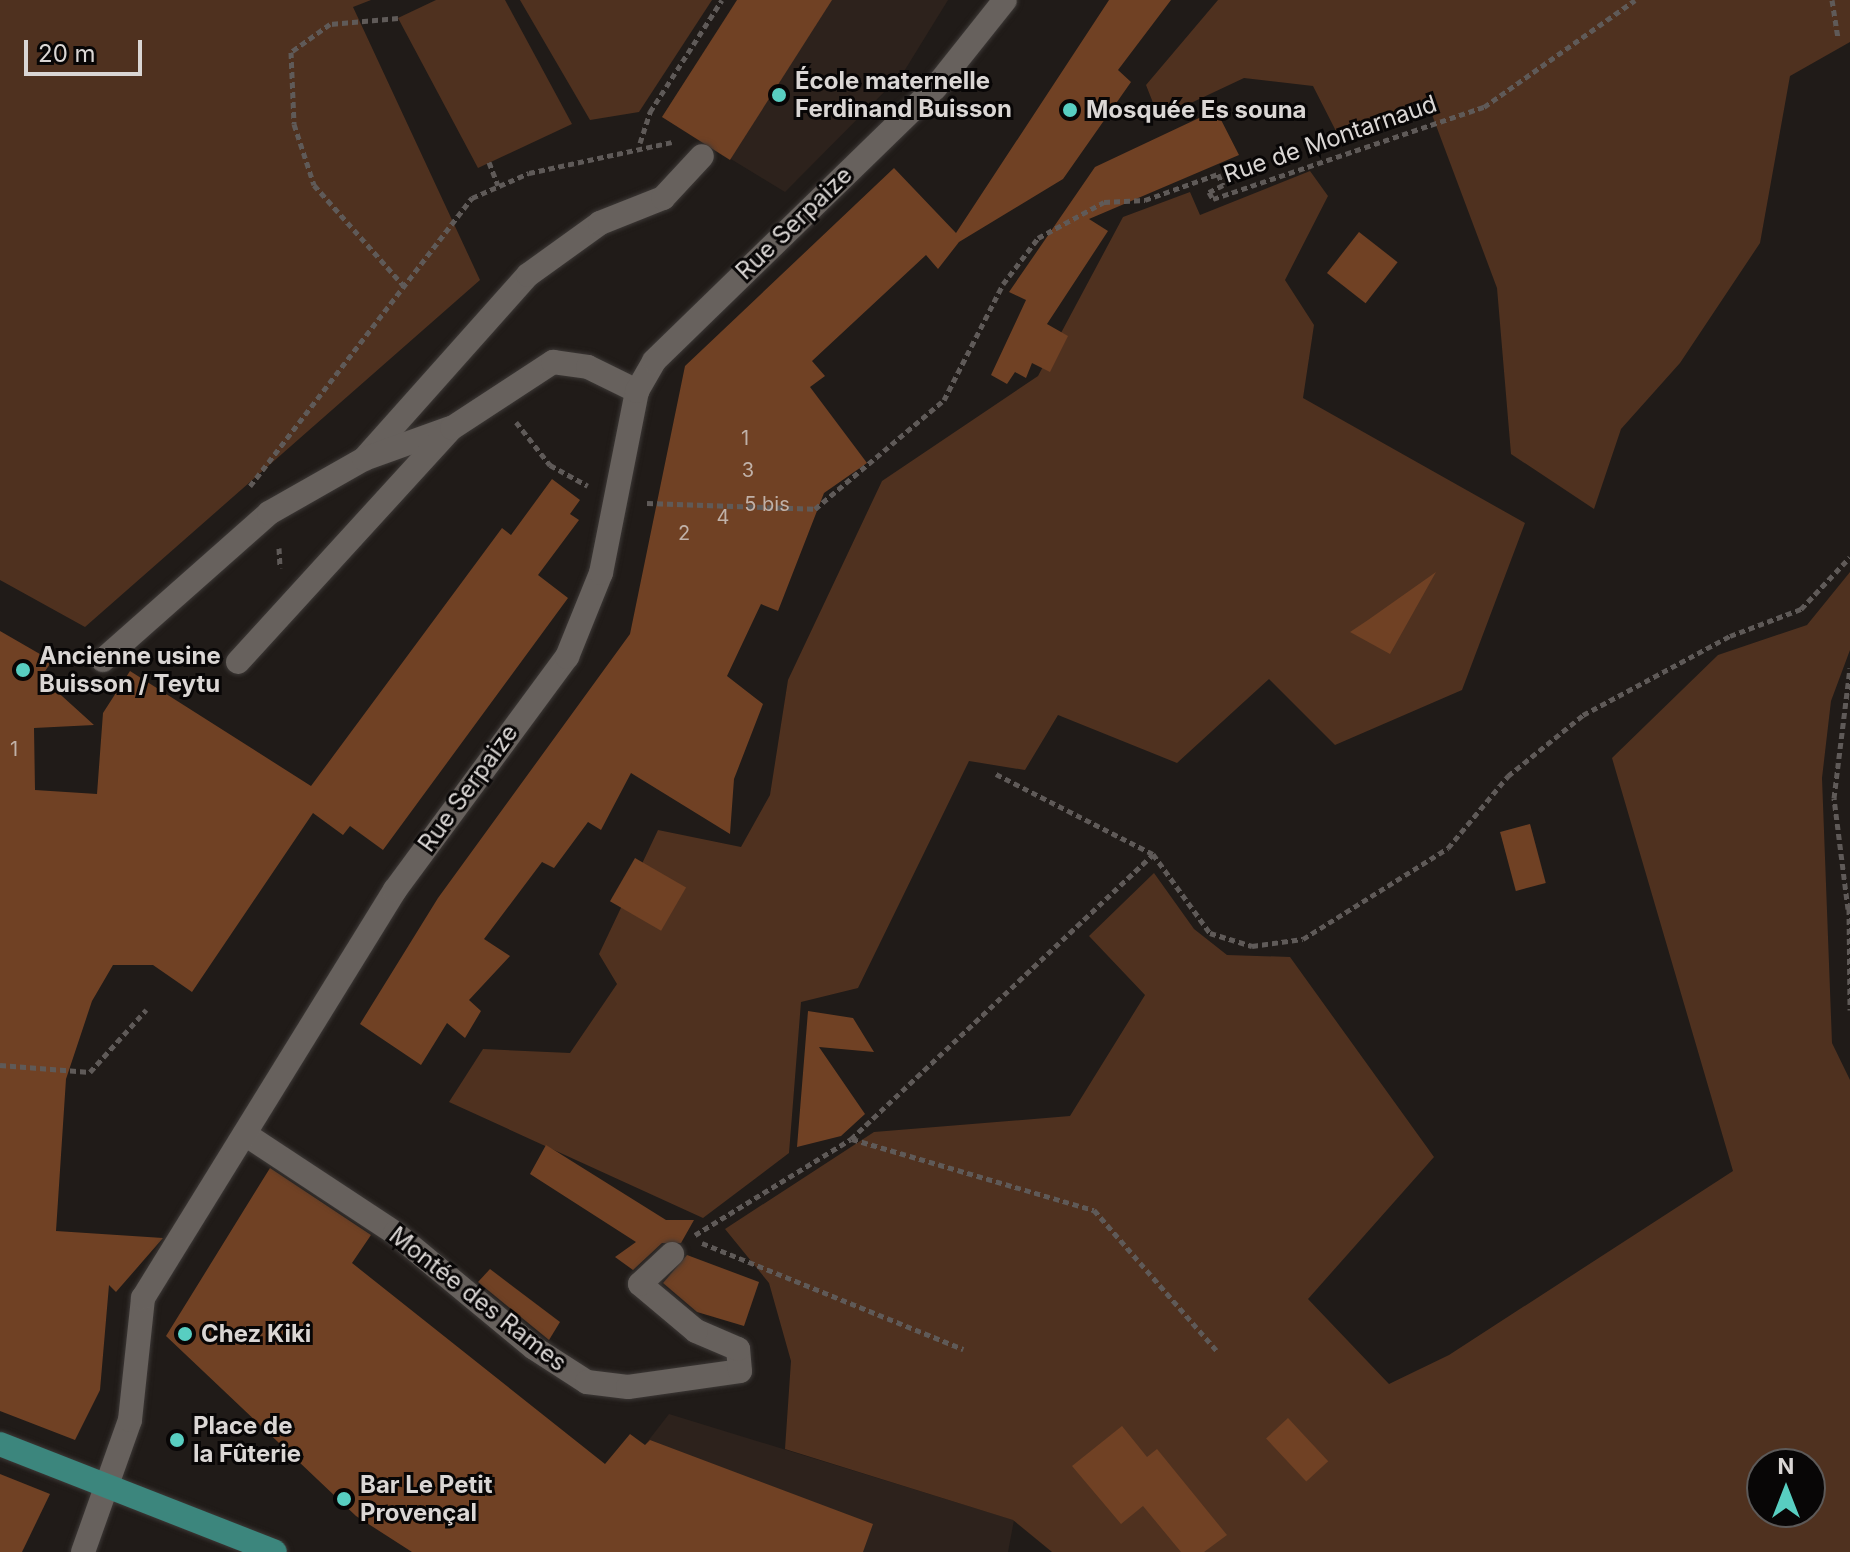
<!DOCTYPE html>
<html>
<head>
<meta charset="utf-8">
<style>
  body { margin:0 }
  #map { position:relative; width:1850px; height:1552px; overflow:hidden; background:#201b18; font-family:Inter,sans-serif }
  div>[style] { position:absolute }
  .built>* { inset:0; background:#2d221c }
  .green>* { inset:0; background:#4f311f }
  .building>* { inset:0; background:#704124; transform-origin:0 0 }
  .path>* { height:5px; margin-top:-2.5px; transform-origin:0; background:repeating-linear-gradient(90deg,#5f5a58 0 6px,transparent 0 10px) }
  .roads { filter:drop-shadow(0 0 2px #3c3836) drop-shadow(0 0 2px #3c3836) }
  .minor>* { height:24px; margin:-12px; padding:0 12px; transform-origin:12px; border-radius:12px; background:#67615d }
  .major>* { height:24px; margin:-12px; padding:0 12px; transform-origin:12px; border-radius:12px; background:#3c867d }
  .dots>* { width:22px; height:22px; translate:-50% -50%; box-sizing:border-box; border:4px solid #080606; border-radius:50% }
  span { translate:-50% -50%; white-space:nowrap; text-align:center; line-height:1.15; -webkit-text-stroke:6px #080606; paint-order:stroke }
  .number-label { font-size:20px; color:#c0b1a8 }
  .number-label span { -webkit-text-stroke-width:0 }
  .poi-label { font-size:24px; color:#dad6d4; font-weight:700 }
  .left { translate:0 -50%; text-align:left }
  .street-label { font-size:24px; color:#dad6d4 }
  .north { position:absolute; left:1746px; top:1448px; width:80px; height:80px; box-sizing:border-box; background:#080606; border:2px solid #5c5958; border-radius:50%; rotate:0deg; font-size:22px; font-weight:700; line-height:32px; text-align:center; color:#dad6d4 }
  .north::after { content:''; display:block; margin:auto; width:28px; height:36px; background:#58cec1; clip-path:polygon(50% 0,100% 100%,50% 72%,0 100%) }
  .scale { position:absolute; left:24px; top:40px; width:118px; height:36px; box-sizing:border-box; border:4px solid #dad6d4; border-top:0; padding-left:10px; font-size:24px; line-height:28px; white-space:nowrap; color:#dad6d4; -webkit-text-stroke:6px #080606; paint-order:stroke }
</style>
</head>
<body>
<div id="map">
  <div class="built">
    <i style="clip-path:polygon(738px 0,948px 0,903px 73px,785px 192px,662px 117px)"></i>
    <i style="clip-path:polygon(669px 1414px,1014px 1520px,1008px 1552px,562px 1552px)"></i>
  </div>
  <div class="green">
    <i style="clip-path:polygon(0 0,371px 0,353px 7px,480px 280px,85px 627px,0 580px)"></i>
    <i style="clip-path:polygon(436px 0,505px 0,572px 124px,478px 168px,398px 18px)"></i>
    <i style="clip-path:polygon(520px 0,712px 0,639px 112px,590px 120px)"></i>
    <i style="clip-path:polygon(1218px 0,1850px 0,1850px 42px,1790px 76px,1760px 243px,1680px 363px,1621px 429px,1594px 509px,1511px 454px,1497px 288px,1428px 104px,1339px 137px,1313px 86px,1244px 78px,1159px 118px,1146px 85px)"></i>
    <i style="clip-path:polygon(1310px 171px,1328px 196px,1285px 280px,1314px 325px,1303px 398px,1525px 523px,1462px 690px,1335px 745px,1269px 679px,1177px 763px,1058px 715px,1025px 770px,969px 761px,858px 988px,801px 1002px,789px 1153px,703px 1218px,449px 1102px,483px 1049px,570px 1053px,617px 984px,599px 954px,658px 830px,741px 847px,770px 795px,788px 680px,882px 481px,1038px 376px,1123px 217px,1190px 192px,1200px 215px)"></i>
    <i style="clip-path:polygon(evenodd,1850px 572px,1850px 650px,1831px 701px,1822px 778px,1832px 1043px,1850px 1080px,1850px 1552px,1052px 1552px,1013px 1520px,785px 1449px,791px 1361px,769px 1283px,725px 1229px,874px 1132px,1070px 1116px,1145px 995px,1089px 936px,1154px 873px,1194px 929px,1227px 955px,1290px 957px,1434px 1157px,1308px 1299px,1389px 1384px,1449px 1355px,1733px 1171px,1612px 758px,1718px 655px,1807px 625px,1850px 572px,1762px 1464px,1810px 1464px,1810px 1512px,1762px 1512px,1762px 1464px)"></i>
  </div>
  <div class="building">
    <i style="clip-path:polygon(737px 0,832px 0,730px 160px,662px 117px)"></i>
    <i style="clip-path:polygon(1109px 0,1171px 0,1118px 70px,1131px 82px,1063px 179px,959px 242px,938px 269px,926px 255px,812px 361px,825px 376px,810px 387px,867px 463px,824px 493px,778px 611px,761px 604px,727px 676px,763px 704px,734px 779px,730px 834px,631px 773px,601px 830px,588px 822px,554px 868px,542px 862px,484px 939px,510px 956px,469px 1000px,481px 1011px,465px 1038px,447px 1023px,421px 1065px,360px 1024px,438px 898px,630px 634px,685px 366px,894px 168px,956px 233px)"></i>
    <i style="clip-path:polygon(1216px 110px,1239px 155px,1089px 219px,1108px 231px,1047px 324px,1068px 336px,1050px 372px,1032px 363px,1026px 378px,1015px 372px,1007px 384px,991px 375px,1026px 300px,1009px 292px,1095px 167px)"></i>
    <i style="left:1359px;top:232px;width:49px;height:52px;rotate:38deg"></i>
    <i style="clip-path:polygon(552px 479px,580px 500px,570px 514px,579px 520px,538px 575px,568px 598px,383px 850px,350px 826px,343px 835px,313px 813px,192px 992px,153px 965px,113px 965px,92px 1001px,66px 1079px,56px 1231px,163px 1238px,116px 1292px,109px 1285px,100px 1390px,75px 1440px,0 1411px,0 631px,52px 661px,41px 677px,94px 725px,34px 728px,35px 790px,97px 794px,103px 713px,130px 671px,311px 786px,502px 528px,511px 535px)"></i>
    <i style="clip-path:polygon(1436px 572px,1390px 654px,1350px 632px,1368px 620px)"></i>
    <i style="left:1530px;top:824px;width:61px;height:31px;rotate:75deg"></i>
    <i style="left:635px;top:858px;width:59px;height:50px;rotate:30deg"></i>
    <i style="clip-path:polygon(808px 1011px,853px 1018px,874px 1052px,819px 1047px,865px 1114px,841px 1136px,797px 1147px)"></i>
    <i style="clip-path:polygon(546px 1145px,666px 1220px,694px 1220px,681px 1243px,662px 1243px,633px 1270px,615px 1257px,636px 1242px,530px 1174px)"></i>
    <i style="clip-path:polygon(270px 1168px,371px 1235px,352px 1263px,605px 1464px,630px 1434px,645px 1445px,650px 1440px,873px 1524px,863px 1552px,412px 1552px,356px 1516px,166px 1336px)"></i>
    <i style="clip-path:polygon(687px 1255px,759px 1282px,744px 1326px,697px 1312px,663px 1283px)"></i>
    <i style="clip-path:polygon(490px 1269px,560px 1322px,549px 1340px,478px 1282px)"></i>
    <i style="left:1288px;top:1418px;width:59px;height:30px;rotate:47deg"></i>
    <i style="clip-path:polygon(1122px 1426px,1147px 1457px,1157px 1449px,1227px 1535px,1204px 1552px,1181px 1552px,1143px 1506px,1121px 1524px,1072px 1466px)"></i>
    <i style="clip-path:polygon(0 1474px,50px 1494px,22px 1552px,0 1552px)"></i>
  </div>
  <div class="path">
    <i style="left:1832px;top:0;width:39px;rotate:81deg"></i>
    <i style="left:398px;top:18px;width:68px;rotate:175deg"></i>
    <i style="left:330px;top:24px;width:48px;rotate:144.3deg"></i>
    <i style="left:291px;top:52px;width:72px;rotate:87.6deg"></i>
    <i style="left:294px;top:124px;width:64px;rotate:71.8deg"></i>
    <i style="left:314px;top:185px;width:137px;rotate:48.3deg"></i>
    <i style="left:640px;top:143px;width:33px;rotate:-72deg"></i>
    <i style="left:650px;top:112px;width:133px;rotate:-57.3deg"></i>
    <i style="left:489px;top:162px;width:25px;rotate:69deg"></i>
    <i style="left:516px;top:422px;width:55px;rotate:51.7deg"></i>
    <i style="left:550px;top:465px;width:43px;rotate:28.9deg"></i>
    <i style="left:250px;top:486px;width:364px;rotate:-52.4deg"></i>
    <i style="left:472px;top:198px;width:62px;rotate:-23.7deg"></i>
    <i style="left:529px;top:173px;width:146px;rotate:-12.2deg"></i>
    <i style="left:647px;top:503px;width:168px;rotate:2deg"></i>
    <i style="left:815px;top:509px;width:169px;rotate:-40.2deg"></i>
    <i style="left:944px;top:400px;width:130px;rotate:-63deg"></i>
    <i style="left:1003px;top:284px;width:58px;rotate:-52.7deg"></i>
    <i style="left:1038px;top:238px;width:75px;rotate:-28.6deg"></i>
    <i style="left:1104px;top:202px;width:41px;rotate:-2.8deg"></i>
    <i style="left:1145px;top:200px;width:77px;rotate:-19.6deg"></i>
    <i style="left:1218px;top:174px;width:12px;rotate:66deg"></i>
    <i style="left:1223px;top:185px;width:16px;rotate:153deg"></i>
    <i style="left:1209px;top:192px;width:8px;rotate:60deg"></i>
    <i style="left:1213px;top:199px;width:286px;rotate:-18.8deg"></i>
    <i style="left:1484px;top:107px;width:185px;rotate:-35.3deg"></i>
    <i style="left:279px;top:548px;width:20px;rotate:87deg"></i>
    <i style="left:40px;top:678px;width:14px;rotate:25deg"></i>
    <i style="left:53px;top:684px;width:26px;rotate:-25deg"></i>
    <i style="left:996px;top:774px;width:176px;rotate:27deg"></i>
    <i style="left:1153px;top:854px;width:97px;rotate:54.2deg"></i>
    <i style="left:1210px;top:933px;width:44px;rotate:17.2deg"></i>
    <i style="left:1252px;top:946px;width:51px;rotate:-7.8deg"></i>
    <i style="left:1303px;top:939px;width:171px;rotate:-32.1deg"></i>
    <i style="left:1448px;top:848px;width:94px;rotate:-50.2deg"></i>
    <i style="left:1508px;top:776px;width:97px;rotate:-39.1deg"></i>
    <i style="left:1583px;top:715px;width:167px;rotate:-28.3deg"></i>
    <i style="left:1730px;top:636px;width:76px;rotate:-20.8deg"></i>
    <i style="left:1801px;top:609px;width:71px;rotate:-46.7deg"></i>
    <i style="left:1849px;top:908px;width:102px;rotate:89.4deg"></i>
    <i style="left:1848px;top:909px;width:112px;rotate:-97.2deg"></i>
    <i style="left:1834px;top:798px;width:131px;rotate:-83deg"></i>
    <i style="left:0;top:1065px;width:90px;rotate:4.4deg"></i>
    <i style="left:90px;top:1072px;width:84px;rotate:-47.9deg"></i>
    <i style="left:852px;top:1139px;width:252px;rotate:16.4deg"></i>
    <i style="left:1094px;top:1210px;width:186px;rotate:48.9deg"></i>
    <i style="left:695px;top:1235px;width:183px;rotate:-31.6deg"></i>
    <i style="left:851px;top:1139px;width:414px;rotate:-43.3deg"></i>
    <i style="left:702px;top:1243px;width:282px;rotate:22.1deg"></i>
  </div>
  <div class="roads">
    <div class="minor">
      <i style="left:364px;top:459px;width:246px;rotate:-48.3deg"></i>
      <i style="left:528px;top:275px;width:89px;rotate:-35.8deg"></i>
      <i style="left:600px;top:223px;width:68px;rotate:-21.6deg"></i>
      <i style="left:663px;top:198px;width:57px;rotate:-47.1deg"></i>
      <i style="left:103px;top:660px;width:222px;rotate:-41.5deg"></i>
      <i style="left:269px;top:513px;width:109px;rotate:-29.6deg"></i>
      <i style="left:364px;top:459px;width:91px;rotate:-19.8deg"></i>
      <i style="left:238px;top:662px;width:317px;rotate:-47.6deg"></i>
      <i style="left:452px;top:428px;width:121px;rotate:-33.2deg"></i>
      <i style="left:553px;top:362px;width:35px;rotate:8deg"></i>
      <i style="left:588px;top:367px;width:55px;rotate:26.1deg"></i>
      <i style="left:245px;top:1134px;width:180px;rotate:33.4deg"></i>
      <i style="left:395px;top:1233px;width:180px;rotate:39.6deg"></i>
      <i style="left:534px;top:1348px;width:63px;rotate:32.7deg"></i>
      <i style="left:587px;top:1382px;width:41px;rotate:7deg"></i>
      <i style="left:628px;top:1387px;width:113px;rotate:-8.1deg"></i>
      <i style="left:740px;top:1371px;width:22px;rotate:-95deg"></i>
      <i style="left:738px;top:1349px;width:46px;rotate:-156.8deg"></i>
      <i style="left:696px;top:1331px;width:73px;rotate:-140deg"></i>
      <i style="left:640px;top:1284px;width:44px;rotate:-43.2deg"></i>
      <i style="left:83px;top:1552px;width:140px;rotate:-70.4deg"></i>
      <i style="left:130px;top:1420px;width:123px;rotate:-83.9deg"></i>
      <i style="left:143px;top:1298px;width:480px;rotate:-58.3deg"></i>
      <i style="left:395px;top:890px;width:290px;rotate:-53.6deg"></i>
      <i style="left:567px;top:657px;width:91px;rotate:-68deg"></i>
      <i style="left:601px;top:573px;width:186px;rotate:-78.8deg"></i>
      <i style="left:637px;top:391px;width:34px;rotate:-60deg"></i>
      <i style="left:654px;top:361px;width:392px;rotate:-44.2deg"></i>
      <i style="left:935px;top:88px;width:112px;rotate:-51.5deg"></i>
    </div>
    <div class="major">
      <i style="left:0;top:1444px;width:295px;rotate:21.4deg"></i>
    </div>
  </div>
  <div class="dots">
    <i style="left:779px;top:95px;background:#58cec1"></i>
    <i style="left:1070px;top:110px;background:#58cec1"></i>
    <i style="left:23px;top:670px;background:#58cec1"></i>
    <i style="left:185px;top:1334px;background:#58cec1"></i>
    <i style="left:177px;top:1440px;background:#58cec1"></i>
    <i style="left:344px;top:1499px;background:#58cec1"></i>
  </div>
  <div class="number-label">
    <span style="left:745px;top:438px">1</span>
    <span style="left:748px;top:470px">3</span>
    <span style="left:767px;top:504px">5 bis</span>
    <span style="left:723px;top:517px">4</span>
    <span style="left:684px;top:533px">2</span>
    <span style="left:14px;top:749px">1</span>
  </div>
  <div class="poi-label">
    <span class="left" style="left:795px;top:95px">École maternelle<br>Ferdinand Buisson</span>
    <span class="left" style="left:1086px;top:110px">Mosquée Es souna</span>
    <span class="left" style="left:39px;top:670px">Ancienne usine<br>Buisson / Teytu</span>
    <span class="left" style="left:201px;top:1334px">Chez Kiki</span>
    <span class="left" style="left:193px;top:1440px">Place de<br>la Fûterie</span>
    <span class="left" style="left:360px;top:1499px">Bar Le Petit<br>Provençal</span>
  </div>
  <div class="street-label">
    <span style="left:1330px;top:139px;rotate:-19deg">Rue de Montarnaud</span>
    <span style="left:794px;top:223px;rotate:-44deg">Rue Serpaize</span>
    <span style="left:468px;top:788px;rotate:-54deg">Rue Serpaize</span>
    <span style="left:478px;top:1299px;rotate:38deg">Montée des Rames</span>
  </div>
  <div class="north">N</div>
  <div class="scale">20 m</div>
</div>
</body>
</html>
